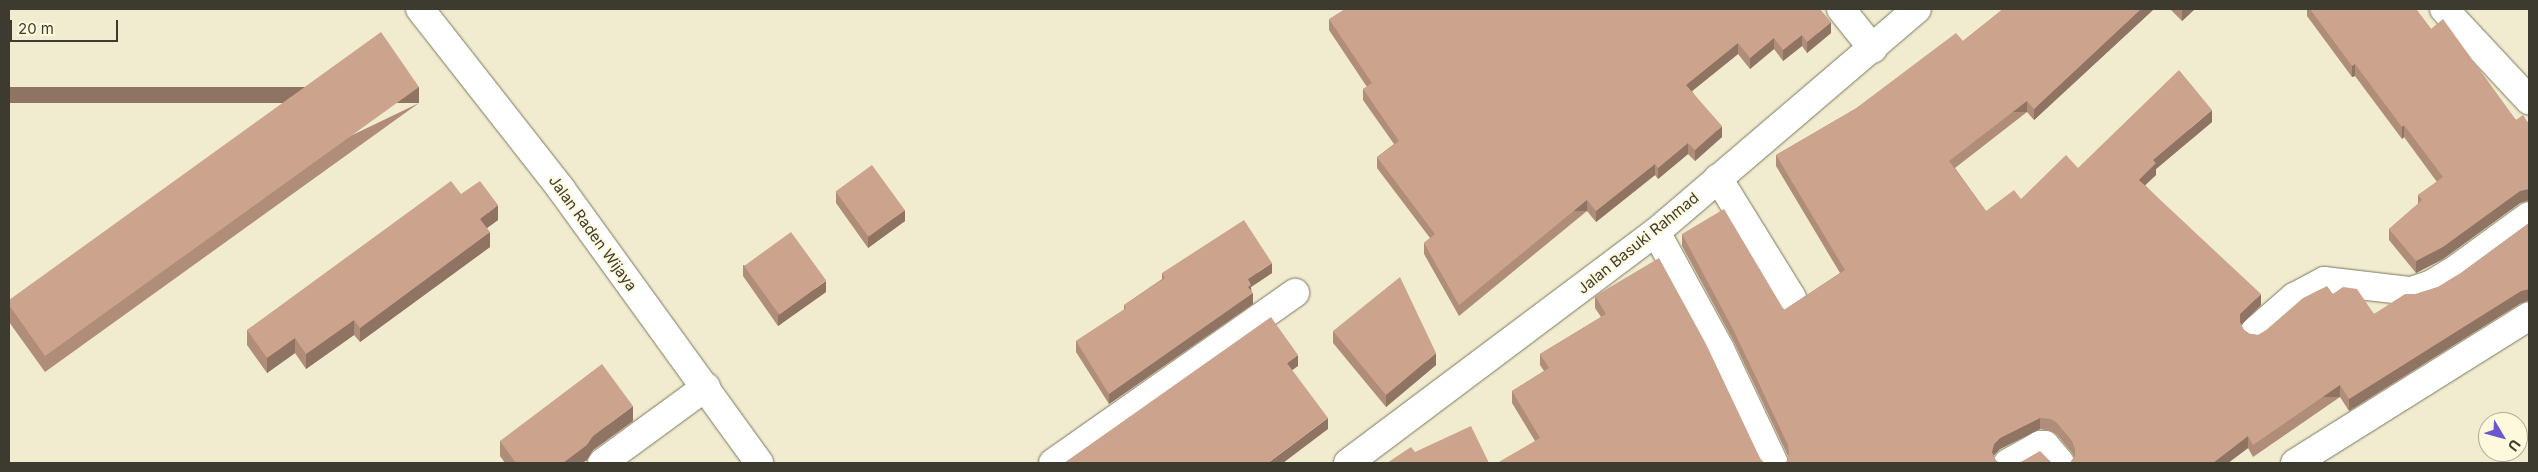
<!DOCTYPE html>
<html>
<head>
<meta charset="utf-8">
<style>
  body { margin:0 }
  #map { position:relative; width:2538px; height:472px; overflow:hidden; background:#f1ecd0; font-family:Inter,sans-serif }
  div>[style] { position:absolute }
  .roads { filter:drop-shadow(0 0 1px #7b765d) drop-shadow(0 0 1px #7b765d) }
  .street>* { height:28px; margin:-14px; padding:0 14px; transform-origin:14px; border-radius:14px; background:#fff }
  .secondary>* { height:28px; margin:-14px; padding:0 14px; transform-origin:14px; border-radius:14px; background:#fff }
  .highway>* { height:28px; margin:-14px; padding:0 14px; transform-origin:14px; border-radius:14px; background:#fff }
  .wall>* { inset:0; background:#af8d79 }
  .shaded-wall>* { inset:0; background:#8f7363; transform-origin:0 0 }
  .building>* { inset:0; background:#cca48d; transform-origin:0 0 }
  span { translate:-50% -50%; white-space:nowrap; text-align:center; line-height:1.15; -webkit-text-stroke:4px #fef9dd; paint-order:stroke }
  .street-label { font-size:15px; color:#3d3b30 }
  .frame { position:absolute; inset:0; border:10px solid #3d3b30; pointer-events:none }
  .north { position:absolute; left:2478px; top:412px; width:50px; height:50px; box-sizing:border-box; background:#fef9dd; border:1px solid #b1ad98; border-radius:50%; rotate:127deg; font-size:14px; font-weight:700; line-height:20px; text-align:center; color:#3d3b30 }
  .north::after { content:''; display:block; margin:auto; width:18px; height:22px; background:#6a56d0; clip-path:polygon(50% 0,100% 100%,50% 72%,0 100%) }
  .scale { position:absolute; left:10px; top:20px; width:108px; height:22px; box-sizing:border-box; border:2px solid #3d3b30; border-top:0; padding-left:6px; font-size:15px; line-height:18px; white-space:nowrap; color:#3d3b30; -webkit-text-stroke:4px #fef9dd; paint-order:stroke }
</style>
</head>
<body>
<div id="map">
  <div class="roads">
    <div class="street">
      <i style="left:1841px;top:9px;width:51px;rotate:51.3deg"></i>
      <i style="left:2444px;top:9px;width:125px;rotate:47deg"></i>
      <i style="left:1718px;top:178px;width:141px;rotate:58.3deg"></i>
      <i style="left:1656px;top:232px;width:133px;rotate:61.3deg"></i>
      <i style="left:1720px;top:349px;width:126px;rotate:64.7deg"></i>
      <i style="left:2255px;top:331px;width:52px;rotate:-41.1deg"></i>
      <i style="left:2294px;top:297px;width:34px;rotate:-28deg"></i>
      <i style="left:2324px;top:281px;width:88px;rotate:6.6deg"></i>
      <i style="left:2411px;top:291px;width:20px;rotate:-18deg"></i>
      <i style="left:2430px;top:285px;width:26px;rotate:-31deg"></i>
      <i style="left:2452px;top:272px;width:95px;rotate:-36deg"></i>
      <i style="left:602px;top:463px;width:129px;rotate:-36.2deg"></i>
      <i style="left:1053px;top:463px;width:296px;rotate:-35.1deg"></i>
      <i style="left:2008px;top:463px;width:37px;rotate:-29deg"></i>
      <i style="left:2040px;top:445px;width:5px"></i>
      <i style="left:2045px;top:445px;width:23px;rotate:50deg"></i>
      <i style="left:2295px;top:463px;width:276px;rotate:-32.1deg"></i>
    </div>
    <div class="secondary">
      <i style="left:1348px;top:463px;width:385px;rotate:-36.9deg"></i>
      <i style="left:1656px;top:232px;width:343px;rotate:-40.5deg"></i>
    </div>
    <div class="highway">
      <i style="left:420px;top:9px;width:229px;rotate:51.9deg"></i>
      <i style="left:561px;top:189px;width:338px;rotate:54.1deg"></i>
    </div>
  </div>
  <div class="wall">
    <i style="clip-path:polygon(2003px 9px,2154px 9px,2034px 120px,2027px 112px,1955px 168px,1986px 211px,2021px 199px,2078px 168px,2212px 122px,2156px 169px,2156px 175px,2145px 185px,2261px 305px,2241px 325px,2244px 330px,2250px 334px,2258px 335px,2265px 331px,2333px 294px,2374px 314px,2416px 294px,2438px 287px,2461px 273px,2529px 223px,2529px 301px,2521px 303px,2349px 411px,2340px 397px,2253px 457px,2248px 448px,2228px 463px,2070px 463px,2074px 457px,2072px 453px,2057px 435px,2051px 431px,2040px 429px,2000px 449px,1994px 455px,1994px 457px,1787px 461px,1788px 456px,1734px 342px,1682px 246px,1682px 234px,1784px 310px,1840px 273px,1776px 166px,1776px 155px,1855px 109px,1963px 41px)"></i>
    <i style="clip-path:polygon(2170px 9px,2195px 9px,2182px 21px)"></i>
    <i style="clip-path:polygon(2307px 9px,2416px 9px,2431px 29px,2516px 120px,2529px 124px,2529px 201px,2520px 203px,2443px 259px,2416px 273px,2389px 240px,2389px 229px,2418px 204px,2418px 195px,2437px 182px,2404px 137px,2402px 139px,2355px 76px,2352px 77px,2307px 16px)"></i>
    <i style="clip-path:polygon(1329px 19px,1831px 33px,1807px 53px,1802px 46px,1783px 61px,1774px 49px,1750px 69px,1738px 54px,1692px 91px,1722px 137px,1695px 161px,1688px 154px,1658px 179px,1655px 175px,1596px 222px,1587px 211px,1459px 316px,1424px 254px,1424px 243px,1430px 238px,1377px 168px,1377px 157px,1394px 144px,1363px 100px,1363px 89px,1367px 87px,1329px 30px)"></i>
    <i style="clip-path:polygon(419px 103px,45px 372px,9px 322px,9px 300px)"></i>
    <i style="clip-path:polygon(836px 192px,905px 221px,868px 248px,836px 203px)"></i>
    <i style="clip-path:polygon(461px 194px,498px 220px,487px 228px,490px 247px,360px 342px,354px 335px,306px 369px,295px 353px,267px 373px,247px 345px,247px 330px)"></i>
    <i style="clip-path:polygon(743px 265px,826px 292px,778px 326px,743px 276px)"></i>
    <i style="clip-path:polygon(1162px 273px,1272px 273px,1251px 287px,1253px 304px,1109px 404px,1076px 352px,1076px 341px,1124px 310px,1124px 305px,1162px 279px)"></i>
    <i style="clip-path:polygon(1595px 296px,1760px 458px,1535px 441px,1512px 403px,1512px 391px,1544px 371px,1540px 365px,1540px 354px,1601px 317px,1595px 308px)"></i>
    <i style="clip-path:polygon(1333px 331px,1436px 365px,1386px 407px,1333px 343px)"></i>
    <i style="clip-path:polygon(633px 421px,593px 450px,587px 460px,582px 463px,505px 463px,500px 456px,500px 441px)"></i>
  </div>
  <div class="shaded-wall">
    <i style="clip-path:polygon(2141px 9px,2154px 9px,2034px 120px,2034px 109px)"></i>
    <i style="clip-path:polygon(2182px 9px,2195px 9px,2182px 21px)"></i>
    <i style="clip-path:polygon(1831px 22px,1831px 33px,1807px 53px,1807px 42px)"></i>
    <i style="clip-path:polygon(1802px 35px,1802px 46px,1783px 61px,1783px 50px)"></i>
    <i style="clip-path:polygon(1774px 38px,1774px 49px,1750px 69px,1750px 58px)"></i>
    <i style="clip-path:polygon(1738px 43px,1738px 54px,1686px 96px,1686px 85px)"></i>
    <i style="clip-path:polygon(2355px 64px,2355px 76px,2352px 77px,2352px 66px)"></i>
    <i style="left:419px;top:87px;width:16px;height:461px;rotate:90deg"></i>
    <i style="left:2027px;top:101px;width:11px;height:98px;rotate:90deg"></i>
    <i style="clip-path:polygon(2212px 110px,2212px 122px,2156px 169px,2156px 175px,2139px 191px,2139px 180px,2153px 160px)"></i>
    <i style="clip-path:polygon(2404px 125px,2404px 137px,2402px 139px,2402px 127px)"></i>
    <i style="clip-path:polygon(1722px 126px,1722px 137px,1695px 161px,1695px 150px)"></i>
    <i style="clip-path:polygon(1688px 143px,1688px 154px,1658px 179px,1658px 168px)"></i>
    <i style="clip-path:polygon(1655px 164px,1655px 175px,1596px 222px,1596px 211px)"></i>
    <i style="clip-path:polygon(2528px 189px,2528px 200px,2520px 203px,2443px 259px,2416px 273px,2416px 261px,2520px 191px)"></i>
    <i style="left:1587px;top:200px;width:11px;height:166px;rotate:90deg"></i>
    <i style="clip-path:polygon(498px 205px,498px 220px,480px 233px,480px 219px)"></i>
    <i style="clip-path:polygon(905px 210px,905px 221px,868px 248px,868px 236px)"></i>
    <i style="clip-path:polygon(490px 232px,490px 247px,360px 342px,360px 328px)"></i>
    <i style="clip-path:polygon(1272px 263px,1272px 273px,1251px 287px,1251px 294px,1253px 293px,1253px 304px,1109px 404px,1109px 394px,1248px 279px)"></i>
    <i style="clip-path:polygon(826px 281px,826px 292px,778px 326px,778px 315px)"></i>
    <i style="clip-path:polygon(2529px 289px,2529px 300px,2521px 303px,2349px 411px,2349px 399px,2521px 291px)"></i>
    <i style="clip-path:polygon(2261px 294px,2261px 305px,2240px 326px,2240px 314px)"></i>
    <i style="clip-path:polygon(354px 320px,354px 335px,306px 369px,306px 354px)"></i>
    <i style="clip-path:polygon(295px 338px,295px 353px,267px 373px,267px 358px)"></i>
    <i style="clip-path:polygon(1436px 353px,1436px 365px,1386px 407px,1386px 395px)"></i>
    <i style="clip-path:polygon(1298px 355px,1298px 366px,1287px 374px,1287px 363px)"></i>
    <i style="left:2340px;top:385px;width:12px;height:106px;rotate:90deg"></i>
    <i style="clip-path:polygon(633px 406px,633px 421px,593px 450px,587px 460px,582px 463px,563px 463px,593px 436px)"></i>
    <i style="clip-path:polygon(1328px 418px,1328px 429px,1283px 463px,1268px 463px)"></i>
    <i style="clip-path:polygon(2040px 418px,2040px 429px,2000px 449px,1994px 455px,1992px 463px,1992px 452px,1994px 444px,2000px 438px)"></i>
    <i style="clip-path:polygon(2248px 436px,2248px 448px,2228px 463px,2213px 463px)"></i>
  </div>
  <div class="building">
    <i style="clip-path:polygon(1345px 9px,1820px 9px,1831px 22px,1807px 42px,1802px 35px,1783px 50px,1774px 38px,1750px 58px,1738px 43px,1686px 85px,1722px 126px,1695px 150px,1688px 143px,1658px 168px,1655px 164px,1596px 211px,1587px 200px,1459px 305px,1424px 243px,1435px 234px,1377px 157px,1399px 141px,1363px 89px,1372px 83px,1329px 19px)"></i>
    <i style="clip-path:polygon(2003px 9px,2141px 9px,2034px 109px,2027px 101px,1949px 161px,1986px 211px,2014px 190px,2021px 199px,2066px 155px,2078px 168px,2179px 70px,2212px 110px,2153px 160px,2156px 163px,2139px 180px,2261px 294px,2240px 314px,2240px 322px,2244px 330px,2250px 334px,2258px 335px,2265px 331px,2303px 298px,2327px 286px,2333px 294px,2343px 287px,2357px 289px,2374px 314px,2405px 294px,2416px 294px,2438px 287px,2461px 273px,2529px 223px,2529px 289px,2521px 291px,2349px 399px,2340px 385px,2253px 445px,2248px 436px,2213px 463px,2070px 463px,2075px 456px,2075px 449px,2072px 441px,2057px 423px,2051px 419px,2040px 418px,2000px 438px,1994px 444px,1992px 452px,1995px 459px,1999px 463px,1783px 463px,1787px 461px,1789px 453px,1788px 445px,1734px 331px,1682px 234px,1724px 209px,1784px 310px,1845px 270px,1776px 155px,1855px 109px,1956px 33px,1963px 41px)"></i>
    <i style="clip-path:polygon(2310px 9px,2416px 9px,2431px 29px,2443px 19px,2516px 120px,2523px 115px,2529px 124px,2529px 189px,2520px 191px,2443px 247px,2416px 261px,2389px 229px,2422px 200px,2418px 195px,2443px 177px,2404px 125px,2402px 127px,2355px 64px,2352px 66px)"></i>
    <i style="clip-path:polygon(381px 32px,419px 87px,45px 356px,9px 305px,9px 300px)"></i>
    <i style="left:872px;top:165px;width:56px;height:45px;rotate:54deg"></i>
    <i style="clip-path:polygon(451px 181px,461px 194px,480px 181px,498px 205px,480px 219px,490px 232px,360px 328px,354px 320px,306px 354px,295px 338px,267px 358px,247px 330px)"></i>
    <i style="clip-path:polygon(1244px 220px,1272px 263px,1248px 279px,1251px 285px,1248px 287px,1253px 293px,1109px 394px,1076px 341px,1126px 308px,1124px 305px,1165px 278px,1162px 273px)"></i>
    <i style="left:791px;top:232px;width:60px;height:58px;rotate:54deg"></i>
    <i style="clip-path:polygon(1659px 258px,1706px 344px,1760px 458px,1764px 463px,1497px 463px,1540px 438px,1512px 391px,1549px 368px,1540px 354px,1606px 314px,1595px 296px)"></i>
    <i style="clip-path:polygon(1400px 277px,1436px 353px,1386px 395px,1333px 331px)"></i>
    <i style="clip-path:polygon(1271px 317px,1298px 355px,1287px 363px,1328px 418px,1268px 463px,1064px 463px)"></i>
    <i style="clip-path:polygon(602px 364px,633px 406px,593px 436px,587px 445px,563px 463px,516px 463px,500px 441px)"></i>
    <i style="clip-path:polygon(1471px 426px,1489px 463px,1387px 463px,1411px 447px,1415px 452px)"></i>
    <i style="clip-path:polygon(2040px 451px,2052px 463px,2019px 463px)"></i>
  </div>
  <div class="street-label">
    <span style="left:593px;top:233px;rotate:54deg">Jalan Raden Wijaya</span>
    <span style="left:1638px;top:243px;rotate:-39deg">Jalan Basuki Rahmad</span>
  </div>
  <div class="frame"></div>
  <div class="north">U</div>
  <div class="scale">20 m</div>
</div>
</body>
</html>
